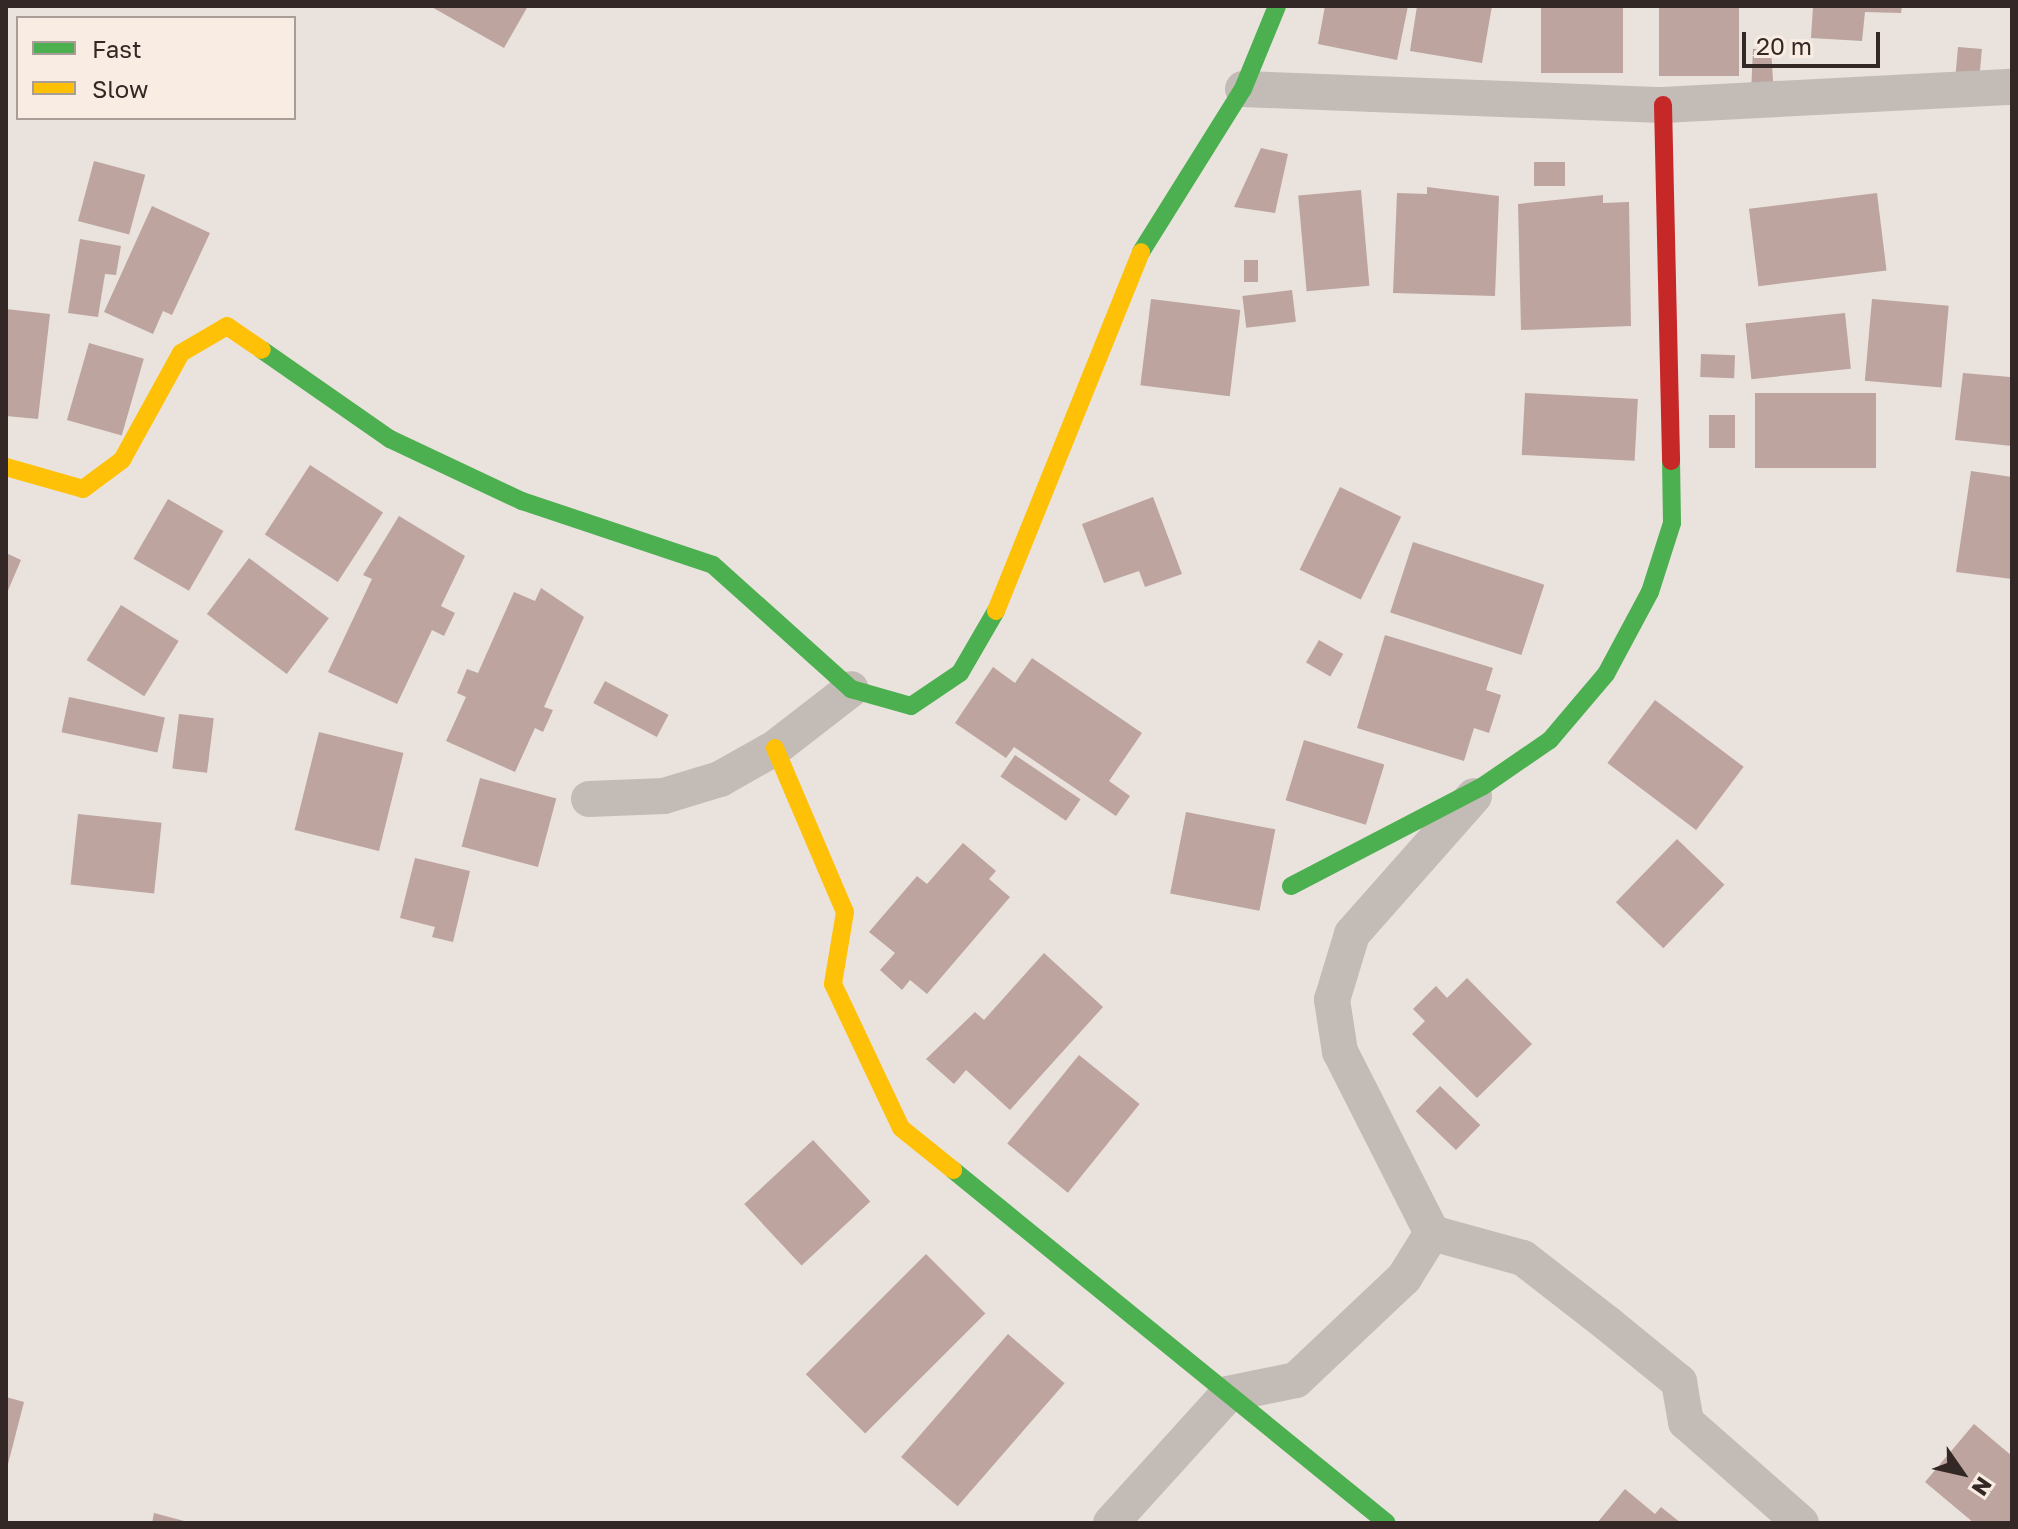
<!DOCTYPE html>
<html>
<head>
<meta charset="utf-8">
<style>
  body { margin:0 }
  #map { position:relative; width:2018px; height:1529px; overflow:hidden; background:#eae2dd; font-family:"Golos Text",sans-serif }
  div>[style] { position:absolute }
  .building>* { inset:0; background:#bda49f; transform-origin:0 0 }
  .street>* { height:36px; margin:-18px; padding:0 18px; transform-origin:18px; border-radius:18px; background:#c3bbb6 }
  .fast>* { height:18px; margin:-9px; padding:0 9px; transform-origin:9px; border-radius:9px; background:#4caf50 }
  .slow>* { height:18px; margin:-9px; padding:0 9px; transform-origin:9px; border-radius:9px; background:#ffc107 }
  .jam>* { height:18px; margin:-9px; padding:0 9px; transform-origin:9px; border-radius:9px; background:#c62828 }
  span { translate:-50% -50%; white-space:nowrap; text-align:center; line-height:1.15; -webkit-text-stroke:6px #f8ece3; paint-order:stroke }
  .frame { position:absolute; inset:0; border:8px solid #332825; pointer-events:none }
  .legend { position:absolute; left:16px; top:16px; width:280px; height:104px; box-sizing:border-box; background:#f8ece3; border:2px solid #a99e97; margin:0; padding:10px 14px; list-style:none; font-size:24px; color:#332825 }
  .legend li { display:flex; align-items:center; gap:16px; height:40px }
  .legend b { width:40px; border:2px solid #a99e97 }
  .north { position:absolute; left:1922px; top:1433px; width:80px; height:80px; -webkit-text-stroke:6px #f8ece3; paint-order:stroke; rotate:124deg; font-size:22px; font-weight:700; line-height:32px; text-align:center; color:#332825 }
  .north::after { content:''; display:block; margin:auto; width:28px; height:36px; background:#332825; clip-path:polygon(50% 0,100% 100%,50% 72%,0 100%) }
  .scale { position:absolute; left:1742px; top:32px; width:138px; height:36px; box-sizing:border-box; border:4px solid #332825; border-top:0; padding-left:10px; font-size:24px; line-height:28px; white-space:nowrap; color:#332825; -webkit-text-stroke:6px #f8ece3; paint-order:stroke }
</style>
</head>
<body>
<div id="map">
  <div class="building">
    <i style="clip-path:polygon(430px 6px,528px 6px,504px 48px)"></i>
    <i style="clip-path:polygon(1325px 6px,1408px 6px,1397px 60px,1318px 44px)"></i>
    <i style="clip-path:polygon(1417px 6px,1492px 6px,1482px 63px,1410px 51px)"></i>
    <i style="left:1541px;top:6px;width:82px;height:67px"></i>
    <i style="left:1659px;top:6px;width:80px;height:70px"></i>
    <i style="clip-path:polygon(1813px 6px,1902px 6px,1901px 13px,1865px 12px,1862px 41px,1811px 38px)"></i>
    <i style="left:1958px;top:47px;width:24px;height:28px;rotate:5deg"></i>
    <i style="clip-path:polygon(1753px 49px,1771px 49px,1774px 95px,1751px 94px)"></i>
    <i style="clip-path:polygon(1261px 148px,1288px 154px,1275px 213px,1234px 207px)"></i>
    <i style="left:94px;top:161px;width:53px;height:62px;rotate:15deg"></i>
    <i style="left:1534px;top:162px;width:31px;height:24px"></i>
    <i style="clip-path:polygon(1427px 187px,1499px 196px,1495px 296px,1393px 293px,1397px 193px,1427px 194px)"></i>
    <i style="left:1361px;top:190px;width:96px;height:63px;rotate:85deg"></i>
    <i style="left:1877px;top:193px;width:78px;height:129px;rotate:83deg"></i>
    <i style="clip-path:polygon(1603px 195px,1603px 203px,1629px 202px,1631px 326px,1521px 330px,1518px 204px)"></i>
    <i style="clip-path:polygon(152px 206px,210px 233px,172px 315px,163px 311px,153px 334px,104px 312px)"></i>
    <i style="clip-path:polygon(80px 239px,121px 246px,116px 275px,105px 274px,98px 317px,68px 313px)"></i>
    <i style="left:1244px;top:260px;width:14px;height:22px"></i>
    <i style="left:1292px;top:290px;width:32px;height:50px;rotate:83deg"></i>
    <i style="left:1151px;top:299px;width:90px;height:87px;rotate:7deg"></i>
    <i style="left:1872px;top:299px;width:77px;height:82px;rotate:5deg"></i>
    <i style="clip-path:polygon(6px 309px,50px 314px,38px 419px,6px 416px)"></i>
    <i style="left:1845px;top:313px;width:56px;height:100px;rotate:84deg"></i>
    <i style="left:89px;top:343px;width:57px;height:80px;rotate:16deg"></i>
    <i style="left:1701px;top:354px;width:34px;height:23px;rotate:2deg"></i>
    <i style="clip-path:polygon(1963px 373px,2010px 377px,2012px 446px,1955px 440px)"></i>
    <i style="left:1525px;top:393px;width:113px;height:62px;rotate:3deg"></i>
    <i style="left:1876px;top:393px;width:75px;height:121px;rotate:90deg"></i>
    <i style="left:1709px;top:415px;width:26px;height:33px"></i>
    <i style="left:310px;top:465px;width:87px;height:83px;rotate:33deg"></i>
    <i style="clip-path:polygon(1971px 471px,2012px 477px,2012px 579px,1956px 572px)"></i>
    <i style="left:1340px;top:487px;width:68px;height:92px;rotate:26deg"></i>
    <i style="clip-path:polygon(1153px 497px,1182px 574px,1145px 587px,1139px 571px,1104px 583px,1082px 524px)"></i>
    <i style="left:168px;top:499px;width:64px;height:69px;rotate:30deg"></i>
    <i style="clip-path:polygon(399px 516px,465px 556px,441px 606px,455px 613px,444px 636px,432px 630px,397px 704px,328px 672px,372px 579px,363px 575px)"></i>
    <i style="left:1413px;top:542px;width:138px;height:74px;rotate:18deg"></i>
    <i style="clip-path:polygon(6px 553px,21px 560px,6px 595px)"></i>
    <i style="left:249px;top:558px;width:100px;height:70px;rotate:37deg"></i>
    <i style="clip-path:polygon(541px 588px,584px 617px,544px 707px,553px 710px,543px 732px,535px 728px,515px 772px,446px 741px,466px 697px,457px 693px,467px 669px,478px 673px,514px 592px,535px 601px)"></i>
    <i style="left:121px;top:605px;width:68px;height:65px;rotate:32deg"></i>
    <i style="clip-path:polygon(1385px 635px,1493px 668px,1486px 690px,1501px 695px,1489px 733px,1474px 728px,1464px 761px,1357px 728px)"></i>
    <i style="left:1319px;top:640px;width:28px;height:26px;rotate:30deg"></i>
    <i style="clip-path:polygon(1032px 658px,1142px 733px,1109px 781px,1130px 796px,1116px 816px,1014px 747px,1006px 758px,955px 723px,993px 667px,1015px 683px)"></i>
    <i style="left:605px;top:681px;width:72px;height:25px;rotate:28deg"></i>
    <i style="left:69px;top:697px;width:98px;height:36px;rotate:12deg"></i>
    <i style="left:1655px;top:700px;width:111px;height:79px;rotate:37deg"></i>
    <i style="left:179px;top:714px;width:35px;height:55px;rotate:7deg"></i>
    <i style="left:319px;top:732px;width:87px;height:101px;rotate:14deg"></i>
    <i style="left:1304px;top:740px;width:84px;height:63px;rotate:17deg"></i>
    <i style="left:1015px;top:755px;width:79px;height:26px;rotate:34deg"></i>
    <i style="left:480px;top:778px;width:79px;height:71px;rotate:15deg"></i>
    <i style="left:1186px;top:812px;width:91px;height:83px;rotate:11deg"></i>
    <i style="left:78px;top:814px;width:84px;height:71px;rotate:6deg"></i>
    <i style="left:1677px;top:839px;width:66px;height:88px;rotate:44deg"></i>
    <i style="clip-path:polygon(963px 843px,996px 871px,989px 879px,1010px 897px,927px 994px,910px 980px,902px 990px,880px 970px,895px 953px,869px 932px,917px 876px,927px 884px)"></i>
    <i style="clip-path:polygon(415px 858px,470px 871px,453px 942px,432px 937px,435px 927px,400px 918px)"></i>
    <i style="clip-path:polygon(1044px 953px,1103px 1007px,1010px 1110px,966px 1070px,954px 1084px,926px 1059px,975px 1012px,984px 1020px)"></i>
    <i style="clip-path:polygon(1467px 978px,1532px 1044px,1477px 1098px,1412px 1034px,1425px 1021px,1413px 1009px,1436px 986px,1447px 998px)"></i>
    <i style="left:1079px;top:1055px;width:78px;height:114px;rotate:39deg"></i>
    <i style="left:1440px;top:1086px;width:56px;height:35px;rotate:44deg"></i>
    <i style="left:813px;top:1140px;width:84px;height:94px;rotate:47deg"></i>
    <i style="left:926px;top:1254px;width:84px;height:170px;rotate:45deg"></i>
    <i style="left:1008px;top:1334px;width:75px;height:163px;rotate:41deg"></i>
    <i style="clip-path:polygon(6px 1397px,24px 1402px,7px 1468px,6px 1467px)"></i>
    <i style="clip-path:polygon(1974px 1424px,2012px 1456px,2012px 1523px,1974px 1523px,1925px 1482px)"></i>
    <i style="clip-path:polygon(1625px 1489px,1655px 1514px,1661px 1507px,1681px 1523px,1597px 1523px)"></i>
    <i style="clip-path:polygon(154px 1513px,188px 1522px,188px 1523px,152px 1523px)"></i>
  </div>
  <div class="street">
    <i style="left:1243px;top:89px;width:420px;rotate:2.2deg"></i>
    <i style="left:1663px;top:105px;width:349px;rotate:-3deg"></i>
    <i style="left:589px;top:799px;width:75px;rotate:-2.3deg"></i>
    <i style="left:664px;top:796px;width:59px;rotate:-16.9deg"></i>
    <i style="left:720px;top:779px;width:63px;rotate:-29.4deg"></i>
    <i style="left:775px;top:748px;width:96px;rotate:-37.8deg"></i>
    <i style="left:1432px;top:1233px;width:94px;rotate:15.4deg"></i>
    <i style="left:1523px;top:1258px;width:108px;rotate:37.8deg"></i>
    <i style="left:1608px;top:1324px;width:92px;rotate:39.2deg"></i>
    <i style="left:1679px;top:1382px;width:41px;rotate:80.1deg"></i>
    <i style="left:1686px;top:1422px;width:153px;rotate:41.3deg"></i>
    <i style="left:1111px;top:1523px;width:174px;rotate:-47.8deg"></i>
    <i style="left:1228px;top:1394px;width:69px;rotate:-11.6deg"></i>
    <i style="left:1296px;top:1380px;width:149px;rotate:-43.4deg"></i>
    <i style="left:1404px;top:1278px;width:53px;rotate:-58.1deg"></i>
    <i style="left:1432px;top:1233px;width:203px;rotate:-116.9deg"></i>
    <i style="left:1340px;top:1052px;width:53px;rotate:-98.7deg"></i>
    <i style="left:1332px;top:1000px;width:69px;rotate:-73.1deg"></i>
    <i style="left:1352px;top:934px;width:184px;rotate:-48.5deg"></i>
  </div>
  <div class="fast">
    <i style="left:1141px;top:252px;width:192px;rotate:-58deg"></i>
    <i style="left:1243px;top:89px;width:90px;rotate:-67.7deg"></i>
    <i style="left:262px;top:350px;width:156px;rotate:34.8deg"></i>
    <i style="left:390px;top:439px;width:146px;rotate:25.2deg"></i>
    <i style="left:522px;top:501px;width:201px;rotate:18.5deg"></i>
    <i style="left:713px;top:565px;width:186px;rotate:41.9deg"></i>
    <i style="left:851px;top:689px;width:62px;rotate:15.8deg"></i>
    <i style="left:911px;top:706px;width:59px;rotate:-34deg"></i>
    <i style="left:960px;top:673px;width:72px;rotate:-59.9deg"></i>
    <i style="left:1291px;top:886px;width:216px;rotate:-27.5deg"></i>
    <i style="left:1483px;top:786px;width:81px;rotate:-34.5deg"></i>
    <i style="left:1550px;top:740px;width:87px;rotate:-49.7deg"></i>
    <i style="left:1606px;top:674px;width:93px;rotate:-61.8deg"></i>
    <i style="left:1650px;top:592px;width:72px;rotate:-72.3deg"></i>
    <i style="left:1672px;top:523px;width:62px;rotate:-90.9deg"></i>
    <i style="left:953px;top:1170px;width:559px;rotate:39.12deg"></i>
  </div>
  <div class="slow">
    <i style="left:6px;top:467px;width:80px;rotate:15.9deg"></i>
    <i style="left:83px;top:489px;width:49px;rotate:-36.6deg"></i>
    <i style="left:122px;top:460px;width:122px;rotate:-61.1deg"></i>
    <i style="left:181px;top:353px;width:53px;rotate:-30.4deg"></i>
    <i style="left:227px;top:326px;width:42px;rotate:34.4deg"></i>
    <i style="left:996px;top:611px;width:387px;rotate:-68deg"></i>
    <i style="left:775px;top:748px;width:178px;rotate:66.9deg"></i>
    <i style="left:845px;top:912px;width:73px;rotate:99.5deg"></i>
    <i style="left:833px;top:984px;width:159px;rotate:64.7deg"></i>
    <i style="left:901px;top:1128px;width:67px;rotate:38.9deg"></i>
  </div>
  <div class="jam">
    <i style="left:1663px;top:105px;width:356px;rotate:88.7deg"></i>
  </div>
  <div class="frame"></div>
  <ul class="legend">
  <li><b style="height:10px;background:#4caf50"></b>Fast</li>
  <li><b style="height:10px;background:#ffc107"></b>Slow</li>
  </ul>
  <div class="north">N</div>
  <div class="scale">20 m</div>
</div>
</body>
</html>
